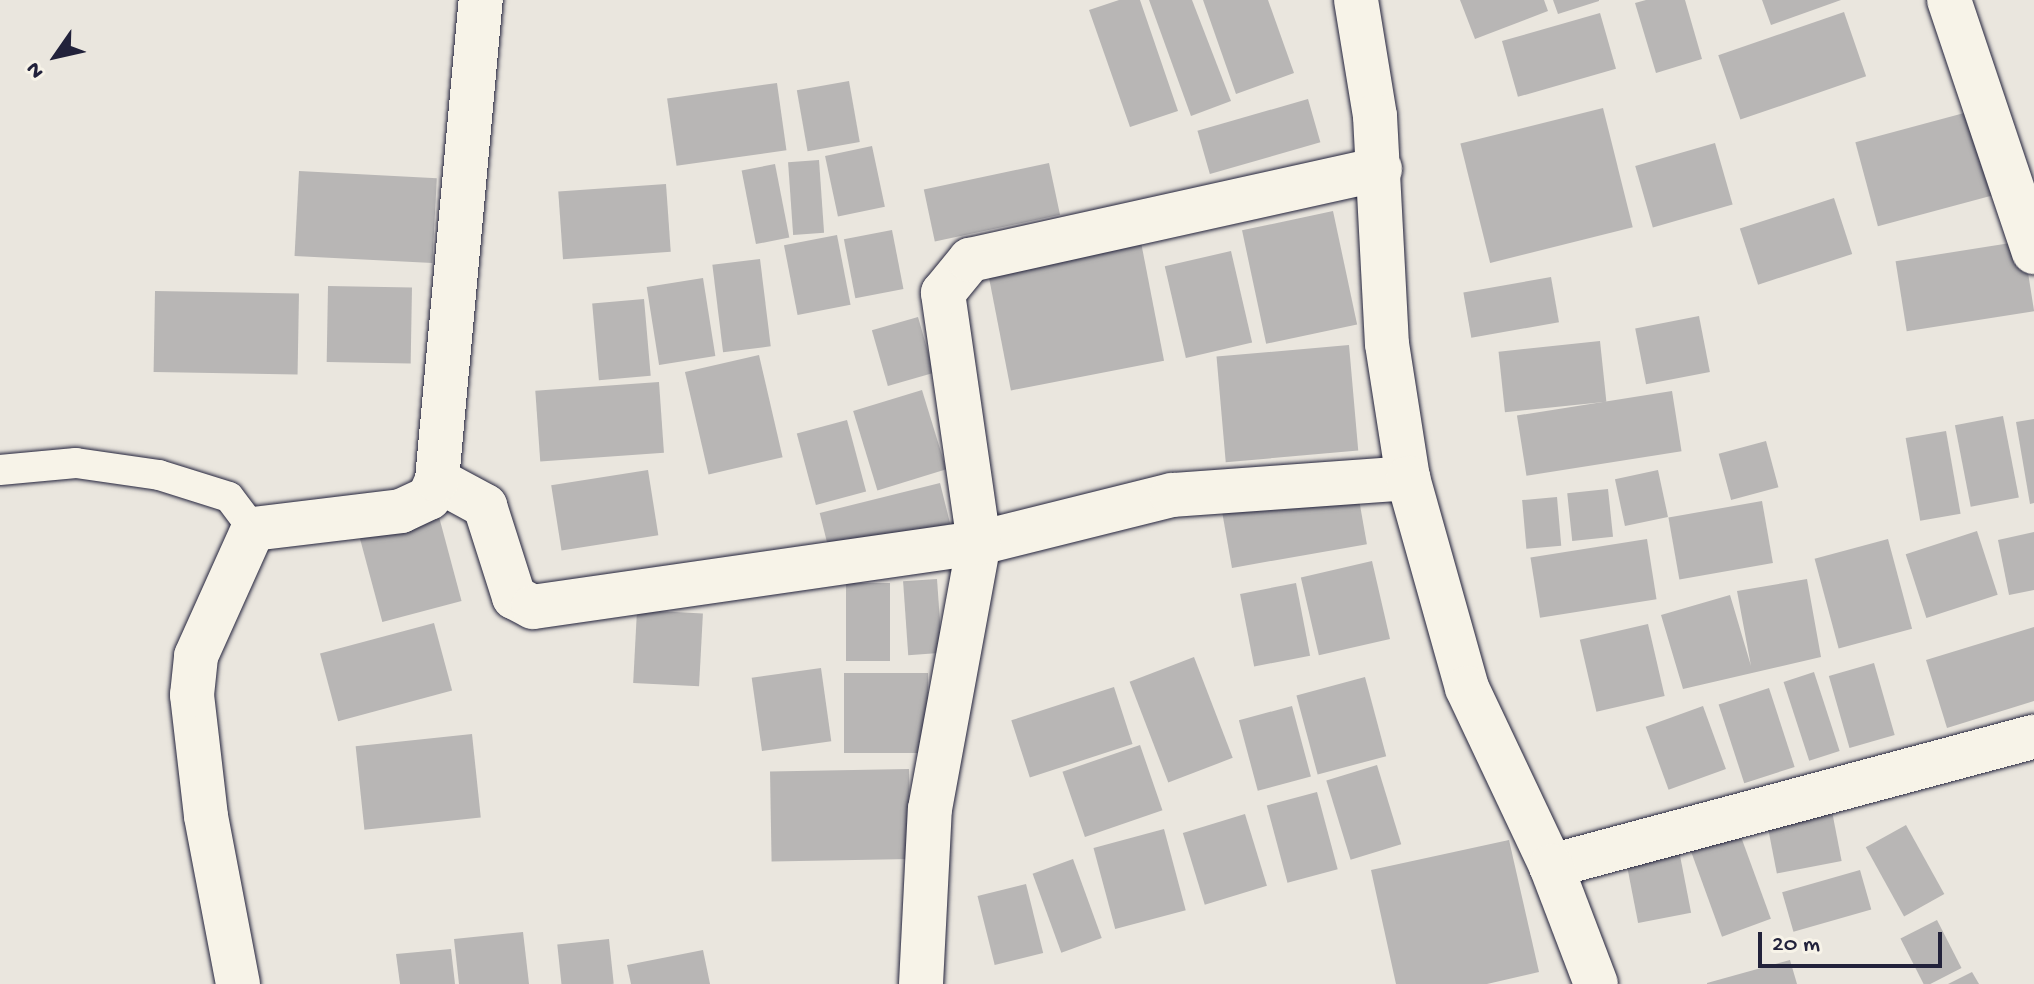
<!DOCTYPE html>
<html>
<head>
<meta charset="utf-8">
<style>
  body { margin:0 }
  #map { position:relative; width:2034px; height:984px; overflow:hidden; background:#eae6de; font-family:"Gochi Hand",sans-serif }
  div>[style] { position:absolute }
  .building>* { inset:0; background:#b8b6b5; transform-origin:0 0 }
  .roads { filter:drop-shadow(0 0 2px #22223b) drop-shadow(0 0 2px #22223b) }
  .lane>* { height:30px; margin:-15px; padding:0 15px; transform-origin:15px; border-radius:15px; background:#f7f3e8 }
  .street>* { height:44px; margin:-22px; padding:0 22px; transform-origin:22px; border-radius:22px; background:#f7f3e8 }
  .secondary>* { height:44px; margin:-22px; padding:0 22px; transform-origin:22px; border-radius:22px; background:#f7f3e8 }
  span { translate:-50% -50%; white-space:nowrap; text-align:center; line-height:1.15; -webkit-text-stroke:7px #f7f3e8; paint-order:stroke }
  .north { position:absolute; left:16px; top:16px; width:80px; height:80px; -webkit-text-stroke:6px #f7f3e8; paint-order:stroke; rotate:236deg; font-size:22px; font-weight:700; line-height:32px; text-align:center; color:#22223b }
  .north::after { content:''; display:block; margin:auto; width:28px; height:36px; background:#22223b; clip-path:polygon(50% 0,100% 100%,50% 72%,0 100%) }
  .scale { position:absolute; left:1758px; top:932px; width:184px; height:36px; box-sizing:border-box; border:4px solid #22223b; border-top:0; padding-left:10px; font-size:24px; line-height:28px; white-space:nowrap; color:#22223b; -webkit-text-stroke:6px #f7f3e8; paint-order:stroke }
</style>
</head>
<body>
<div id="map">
  <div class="building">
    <i style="clip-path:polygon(1119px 0,1140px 0,1178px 111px,1130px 127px,1089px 10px)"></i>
    <i style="clip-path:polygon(1149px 0,1192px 0,1231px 101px,1191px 116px)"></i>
    <i style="clip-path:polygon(1203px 0,1268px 0,1294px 73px,1236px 94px)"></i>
    <i style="clip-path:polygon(1460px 0,1544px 0,1548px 11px,1475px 39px)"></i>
    <i style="clip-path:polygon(1553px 0,1599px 0,1599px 1px,1558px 14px)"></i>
    <i style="clip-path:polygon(1646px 0,1685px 0,1702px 59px,1656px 73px,1635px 3px)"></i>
    <i style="clip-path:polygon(1762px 0,1841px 0,1771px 25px)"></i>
    <i style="left:1844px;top:12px;width:68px;height:133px;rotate:71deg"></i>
    <i style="left:1600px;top:13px;width:58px;height:102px;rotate:74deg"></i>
    <i style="left:849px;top:81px;width:62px;height:53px;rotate:80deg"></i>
    <i style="left:777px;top:83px;width:68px;height:111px;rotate:82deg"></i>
    <i style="left:1308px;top:99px;width:45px;height:115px;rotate:74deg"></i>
    <i style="left:1603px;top:108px;width:123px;height:147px;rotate:76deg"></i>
    <i style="left:1979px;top:109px;width:87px;height:128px;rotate:75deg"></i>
    <i style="left:1715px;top:143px;width:64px;height:83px;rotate:74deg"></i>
    <i style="left:872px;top:146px;width:62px;height:48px;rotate:78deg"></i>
    <i style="left:819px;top:160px;width:73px;height:31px;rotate:86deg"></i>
    <i style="left:1049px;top:163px;width:53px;height:128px;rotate:78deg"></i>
    <i style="left:775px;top:164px;width:75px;height:34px;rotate:79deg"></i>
    <i style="left:299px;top:171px;width:138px;height:85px;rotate:3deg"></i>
    <i style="left:666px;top:184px;width:68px;height:108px;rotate:86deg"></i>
    <i style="left:1834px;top:198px;width:59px;height:99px;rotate:72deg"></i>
    <i style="left:1333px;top:211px;width:116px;height:93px;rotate:78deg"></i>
    <i style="left:892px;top:230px;width:60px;height:49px;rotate:79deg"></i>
    <i style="left:837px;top:235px;width:71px;height:54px;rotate:79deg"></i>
    <i style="left:1140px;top:237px;width:126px;height:156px;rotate:79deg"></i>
    <i style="left:2023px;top:241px;width:71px;height:129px;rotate:81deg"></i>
    <i style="left:1231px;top:251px;width:94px;height:68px;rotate:77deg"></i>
    <i style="left:760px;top:259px;width:88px;height:48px;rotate:83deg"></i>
    <i style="left:1551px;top:277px;width:46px;height:89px;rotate:80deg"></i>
    <i style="left:703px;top:278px;width:79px;height:57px;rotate:81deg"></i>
    <i style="left:328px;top:286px;width:84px;height:76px;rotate:1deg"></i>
    <i style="left:155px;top:291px;width:144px;height:81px;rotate:1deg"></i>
    <i style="left:644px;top:299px;width:77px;height:52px;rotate:85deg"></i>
    <i style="left:1699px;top:316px;width:57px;height:65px;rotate:79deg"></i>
    <i style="left:918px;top:317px;width:58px;height:48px;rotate:74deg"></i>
    <i style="left:1600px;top:341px;width:61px;height:102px;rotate:84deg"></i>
    <i style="left:1349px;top:345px;width:106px;height:133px;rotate:85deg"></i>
    <i style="left:759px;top:355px;width:105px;height:76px;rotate:77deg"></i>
    <i style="left:659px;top:382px;width:71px;height:124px;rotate:86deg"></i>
    <i style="left:922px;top:390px;width:83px;height:72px;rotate:73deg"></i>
    <i style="left:1672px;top:391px;width:61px;height:157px;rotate:81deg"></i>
    <i style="left:2003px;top:416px;width:83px;height:49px;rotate:79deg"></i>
    <i style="clip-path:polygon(2034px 419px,2034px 503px,2030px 504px,2016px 422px)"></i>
    <i style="left:847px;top:420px;width:74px;height:52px;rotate:75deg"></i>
    <i style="left:1946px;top:431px;width:84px;height:41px;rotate:80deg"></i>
    <i style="left:1766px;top:441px;width:48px;height:49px;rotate:75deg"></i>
    <i style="left:648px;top:470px;width:66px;height:98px;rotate:81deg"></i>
    <i style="left:1658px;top:470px;width:48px;height:44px;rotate:78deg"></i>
    <i style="left:940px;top:483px;width:42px;height:124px;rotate:76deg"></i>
    <i style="left:1357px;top:488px;width:57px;height:137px;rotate:80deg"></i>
    <i style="left:1608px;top:489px;width:48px;height:41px;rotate:84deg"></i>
    <i style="left:1557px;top:497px;width:49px;height:35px;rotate:85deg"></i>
    <i style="left:1762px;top:501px;width:63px;height:95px;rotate:80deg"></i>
    <i style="left:438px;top:513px;width:91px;height:82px;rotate:75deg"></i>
    <i style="left:1977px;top:531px;width:67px;height:75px;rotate:72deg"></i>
    <i style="clip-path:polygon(2034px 532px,2034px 590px,2009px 595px,1998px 540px)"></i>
    <i style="left:1647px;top:539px;width:61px;height:118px;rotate:81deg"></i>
    <i style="left:1888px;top:539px;width:93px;height:76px;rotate:75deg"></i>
    <i style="left:1372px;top:561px;width:80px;height:73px;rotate:77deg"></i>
    <i style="left:937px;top:579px;width:74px;height:34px;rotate:86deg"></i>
    <i style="clip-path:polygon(1807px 579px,1821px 657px,1683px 689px,1661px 615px,1730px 595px,1751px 666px,1737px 591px)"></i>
    <i style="left:890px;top:583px;width:78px;height:44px;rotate:90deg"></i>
    <i style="left:1296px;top:583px;width:74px;height:57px;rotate:79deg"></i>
    <i style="left:637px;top:610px;width:66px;height:73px;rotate:3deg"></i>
    <i style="left:434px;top:623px;width:70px;height:118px;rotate:75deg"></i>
    <i style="left:1648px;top:624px;width:74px;height:70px;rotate:77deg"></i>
    <i style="clip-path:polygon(2034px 627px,2034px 701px,1947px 728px,1926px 660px)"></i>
    <i style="left:1194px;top:657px;width:108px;height:69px;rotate:69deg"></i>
    <i style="left:1874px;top:663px;width:75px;height:47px;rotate:74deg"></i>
    <i style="left:821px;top:668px;width:74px;height:70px;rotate:82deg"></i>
    <i style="left:1814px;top:672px;width:83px;height:32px;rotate:72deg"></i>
    <i style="left:844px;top:673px;width:84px;height:80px"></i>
    <i style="left:1365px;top:677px;width:82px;height:71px;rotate:75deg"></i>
    <i style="left:1114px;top:687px;width:60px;height:108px;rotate:72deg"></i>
    <i style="left:1769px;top:688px;width:83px;height:53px;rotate:72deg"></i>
    <i style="left:1292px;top:706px;width:73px;height:55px;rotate:75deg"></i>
    <i style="left:1703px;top:706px;width:67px;height:61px;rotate:70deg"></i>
    <i style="left:472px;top:734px;width:84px;height:117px;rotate:84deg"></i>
    <i style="left:1140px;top:745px;width:69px;height:82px;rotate:71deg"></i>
    <i style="left:1377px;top:765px;width:83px;height:53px;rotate:73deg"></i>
    <i style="left:909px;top:769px;width:90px;height:139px;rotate:89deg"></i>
    <i style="left:1317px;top:792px;width:80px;height:52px;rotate:75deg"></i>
    <i style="left:1830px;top:801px;width:61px;height:66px;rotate:79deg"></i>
    <i style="left:1245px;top:814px;width:75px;height:65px;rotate:73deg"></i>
    <i style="left:1736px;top:823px;width:102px;height:52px;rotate:70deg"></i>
    <i style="left:1906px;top:825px;width:79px;height:46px;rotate:61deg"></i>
    <i style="left:1164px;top:829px;width:84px;height:73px;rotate:75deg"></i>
    <i style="clip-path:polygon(1509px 840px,1539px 972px,1487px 984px,1396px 984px,1371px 870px)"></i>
    <i style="left:1677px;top:840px;width:74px;height:54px;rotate:79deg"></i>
    <i style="left:1073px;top:859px;width:84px;height:43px;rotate:70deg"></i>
    <i style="left:1860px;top:870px;width:41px;height:81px;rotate:74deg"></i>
    <i style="left:1026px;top:884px;width:71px;height:50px;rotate:76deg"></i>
    <i style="left:1937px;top:920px;width:54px;height:41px;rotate:63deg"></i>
    <i style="clip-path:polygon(523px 932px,529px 984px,459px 984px,454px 939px)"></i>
    <i style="left:609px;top:939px;width:45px;height:52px;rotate:84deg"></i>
    <i style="clip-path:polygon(451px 949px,455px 984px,400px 984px,396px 954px)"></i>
    <i style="clip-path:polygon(703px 950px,710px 984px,631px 984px,627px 965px)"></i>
    <i style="clip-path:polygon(1790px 960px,1797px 984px,1707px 984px,1707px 983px)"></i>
    <i style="clip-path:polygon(1972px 972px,1979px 984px,1948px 984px)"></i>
  </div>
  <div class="roads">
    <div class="lane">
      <i style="left:0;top:470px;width:76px;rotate:-5.3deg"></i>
      <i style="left:76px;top:463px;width:84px;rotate:8.2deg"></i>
      <i style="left:159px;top:475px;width:73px;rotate:17.4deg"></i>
      <i style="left:229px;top:497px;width:40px;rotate:53deg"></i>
    </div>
    <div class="street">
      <i style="left:1949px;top:0;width:266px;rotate:71.4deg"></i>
      <i style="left:437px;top:480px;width:55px;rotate:28.4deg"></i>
      <i style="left:485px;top:506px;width:96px;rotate:72.3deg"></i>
      <i style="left:514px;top:597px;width:21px;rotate:28deg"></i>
      <i style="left:533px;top:607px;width:451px;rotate:-8.2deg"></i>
      <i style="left:979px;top:543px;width:199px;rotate:-14deg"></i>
      <i style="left:1172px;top:495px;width:237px;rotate:-4.1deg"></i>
      <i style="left:1551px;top:866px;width:500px;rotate:-15deg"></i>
      <i style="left:238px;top:984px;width:171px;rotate:-100.8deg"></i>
      <i style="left:206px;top:816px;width:122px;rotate:-96.6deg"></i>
      <i style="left:192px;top:695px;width:39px;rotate:-84deg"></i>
      <i style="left:196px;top:656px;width:139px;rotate:-65.8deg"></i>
      <i style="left:253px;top:529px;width:149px;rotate:-6.9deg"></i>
      <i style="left:401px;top:511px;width:31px;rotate:-25deg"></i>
      <i style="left:429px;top:498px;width:20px;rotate:-66deg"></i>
      <i style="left:437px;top:480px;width:482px;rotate:-84.8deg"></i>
      <i style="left:921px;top:984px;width:175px;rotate:-87.1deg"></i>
      <i style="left:930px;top:809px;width:270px;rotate:-79.6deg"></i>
      <i style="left:979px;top:543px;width:253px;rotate:-98.2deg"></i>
      <i style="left:943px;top:293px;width:43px;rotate:-50.7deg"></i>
      <i style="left:970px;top:260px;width:420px;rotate:-12.5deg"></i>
    </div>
    <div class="secondary">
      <i style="left:1356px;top:0;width:118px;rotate:80.7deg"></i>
      <i style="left:1375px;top:116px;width:228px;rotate:87deg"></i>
      <i style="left:1387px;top:344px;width:136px;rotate:81.1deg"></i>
      <i style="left:1408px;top:478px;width:218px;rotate:74.3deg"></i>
      <i style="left:1467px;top:688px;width:197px;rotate:64.7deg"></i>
      <i style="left:1551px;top:866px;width:126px;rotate:69.1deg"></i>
    </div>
  </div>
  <div class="north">N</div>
  <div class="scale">20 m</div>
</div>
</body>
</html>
